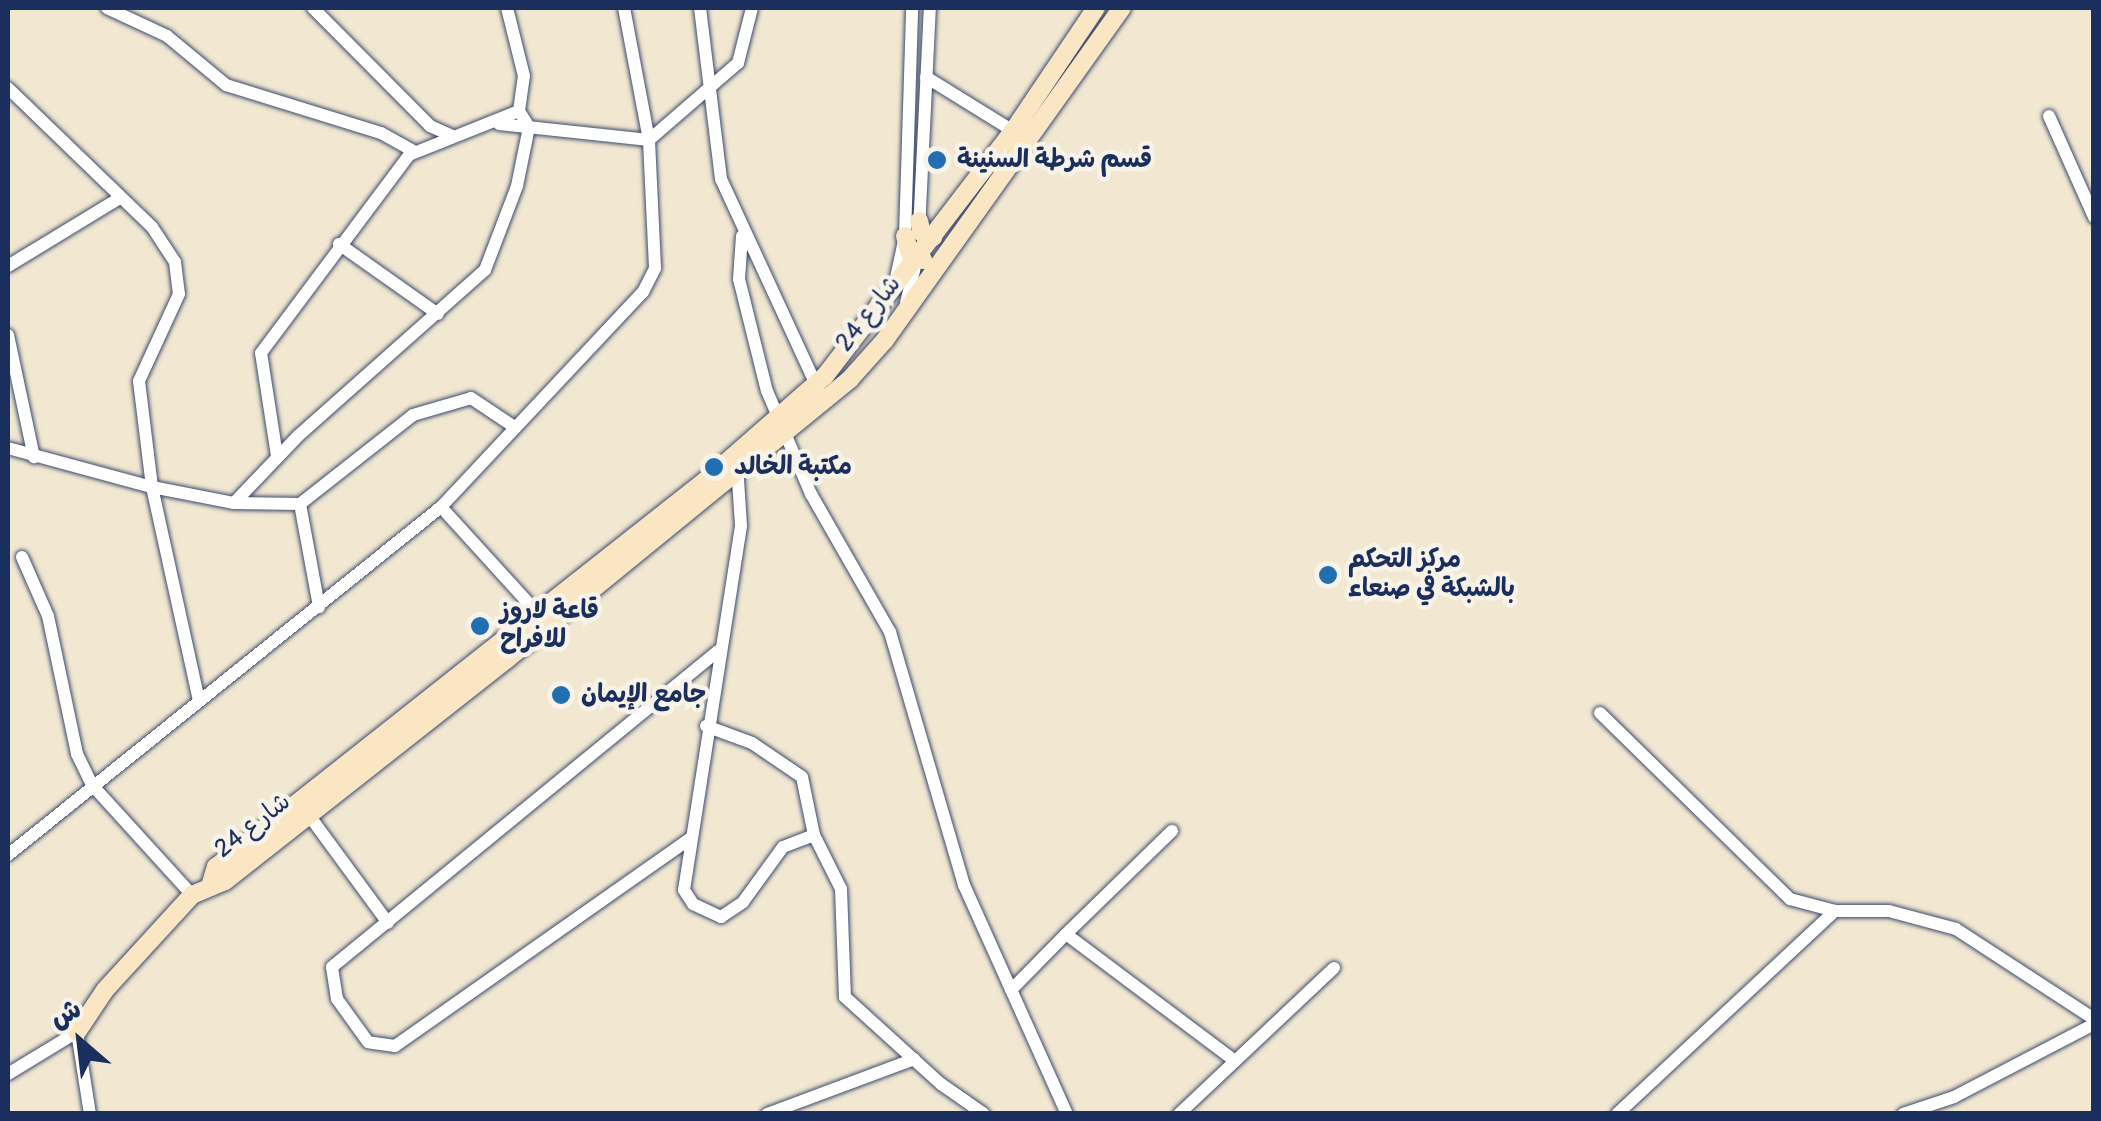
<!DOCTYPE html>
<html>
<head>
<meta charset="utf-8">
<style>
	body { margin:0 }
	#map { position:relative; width:2101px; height:1121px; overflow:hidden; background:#f2e8d1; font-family:Pangolin,"Playpen Sans Arabic",sans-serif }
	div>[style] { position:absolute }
	.roads { filter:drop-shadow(0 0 2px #3b4b6f) drop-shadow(0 0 2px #3b4b6f) }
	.street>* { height:12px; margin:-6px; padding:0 6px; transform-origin:6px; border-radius:6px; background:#fff }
	.secondary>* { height:18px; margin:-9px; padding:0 9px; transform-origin:9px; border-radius:9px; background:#fbe6c4 }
	.dots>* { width:28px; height:28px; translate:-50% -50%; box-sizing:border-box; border:5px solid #f7f3e8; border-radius:50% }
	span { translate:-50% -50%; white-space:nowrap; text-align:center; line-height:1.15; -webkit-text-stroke:9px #f7f3e8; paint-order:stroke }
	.poi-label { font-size:25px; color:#1b2f5e; font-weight:700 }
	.left { translate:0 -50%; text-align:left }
	.street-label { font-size:25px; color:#1b2f5e }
	.frame { position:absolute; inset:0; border:10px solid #1b2f5e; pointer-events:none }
	.north { position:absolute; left:30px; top:991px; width:100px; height:100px; -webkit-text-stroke:8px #f7f3e8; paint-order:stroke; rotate:332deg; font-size:28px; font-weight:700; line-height:40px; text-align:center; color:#1b2f5e }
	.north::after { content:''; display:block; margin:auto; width:35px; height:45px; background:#1b2f5e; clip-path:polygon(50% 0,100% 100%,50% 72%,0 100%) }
</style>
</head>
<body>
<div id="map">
	<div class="roads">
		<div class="street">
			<i style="left:107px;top:8px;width:66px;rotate:25deg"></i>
			<i style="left:167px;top:36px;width:77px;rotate:39.7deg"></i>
			<i style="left:226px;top:85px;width:162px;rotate:17.2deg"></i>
			<i style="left:381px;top:133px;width:39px;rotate:29deg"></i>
			<i style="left:313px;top:8px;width:166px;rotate:45.2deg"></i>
			<i style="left:430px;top:126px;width:24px;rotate:24deg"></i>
			<i style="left:700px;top:8px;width:172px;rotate:83deg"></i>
			<i style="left:721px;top:179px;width:234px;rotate:65.2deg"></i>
			<i style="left:926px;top:77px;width:102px;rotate:31.8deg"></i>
			<i style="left:8px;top:88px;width:200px;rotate:44deg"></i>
			<i style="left:152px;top:227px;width:42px;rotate:56.7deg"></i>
			<i style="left:175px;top:262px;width:32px;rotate:83deg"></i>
			<i style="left:179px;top:294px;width:96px;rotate:114.7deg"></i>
			<i style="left:139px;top:381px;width:107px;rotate:83deg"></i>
			<i style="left:152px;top:487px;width:84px;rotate:11deg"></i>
			<i style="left:234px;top:503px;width:93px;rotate:-46.3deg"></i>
			<i style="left:298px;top:436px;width:250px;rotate:-41.6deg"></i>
			<i style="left:485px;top:270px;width:90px;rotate:-69.1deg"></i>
			<i style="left:517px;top:186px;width:60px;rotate:-78.5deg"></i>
			<i style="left:529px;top:127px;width:19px;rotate:-122deg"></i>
			<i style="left:519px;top:111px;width:35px;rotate:-82deg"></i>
			<i style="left:524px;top:76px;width:70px;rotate:-104deg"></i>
			<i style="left:2049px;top:116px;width:111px;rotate:66deg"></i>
			<i style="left:499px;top:124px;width:151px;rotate:6.1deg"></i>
			<i style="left:649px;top:140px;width:134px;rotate:-100.7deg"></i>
			<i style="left:919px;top:230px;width:222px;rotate:-87.2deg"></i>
			<i style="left:742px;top:236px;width:43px;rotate:94deg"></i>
			<i style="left:739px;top:279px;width:115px;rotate:76deg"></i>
			<i style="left:767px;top:391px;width:112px;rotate:66.9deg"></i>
			<i style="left:811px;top:494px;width:159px;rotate:60.2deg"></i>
			<i style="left:890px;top:632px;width:264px;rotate:73.7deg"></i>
			<i style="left:964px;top:885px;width:251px;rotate:65.8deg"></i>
			<i style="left:339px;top:244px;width:121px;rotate:35.3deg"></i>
			<i style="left:8px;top:266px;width:131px;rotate:-31.3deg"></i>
			<i style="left:896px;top:278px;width:43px;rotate:-77.9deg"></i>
			<i style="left:905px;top:236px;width:228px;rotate:-88.2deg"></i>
			<i style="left:906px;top:303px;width:45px;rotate:-76deg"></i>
			<i style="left:8px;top:335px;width:125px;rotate:78deg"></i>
			<i style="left:8px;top:448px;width:149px;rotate:15.2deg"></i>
			<i style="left:152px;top:487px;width:219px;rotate:77.6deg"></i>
			<i style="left:277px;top:456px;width:104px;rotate:-98.8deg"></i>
			<i style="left:261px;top:353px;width:247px;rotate:-53.2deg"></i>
			<i style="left:409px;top:155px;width:118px;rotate:-21.8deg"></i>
			<i style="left:737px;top:465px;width:61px;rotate:86.2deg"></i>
			<i style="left:741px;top:526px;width:368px;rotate:98.9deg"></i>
			<i style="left:684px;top:890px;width:17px;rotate:57deg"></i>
			<i style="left:693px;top:904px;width:31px;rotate:25deg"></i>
			<i style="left:721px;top:917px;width:27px;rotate:-34deg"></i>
			<i style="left:743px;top:902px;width:68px;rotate:-54deg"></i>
			<i style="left:783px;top:847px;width:33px;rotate:-21deg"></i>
			<i style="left:814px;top:835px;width:60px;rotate:63.4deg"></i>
			<i style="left:841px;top:889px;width:108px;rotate:87.9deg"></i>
			<i style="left:845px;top:997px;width:130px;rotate:42.2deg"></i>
			<i style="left:941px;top:1084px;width:52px;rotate:34.9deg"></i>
			<i style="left:234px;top:503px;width:66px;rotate:0.9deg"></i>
			<i style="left:300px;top:504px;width:144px;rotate:-38.2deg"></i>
			<i style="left:413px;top:415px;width:60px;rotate:-16.3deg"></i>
			<i style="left:471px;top:398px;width:50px;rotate:33.7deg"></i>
			<i style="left:300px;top:504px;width:105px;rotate:79.5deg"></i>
			<i style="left:441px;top:507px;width:149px;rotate:47.7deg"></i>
			<i style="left:22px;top:557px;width:64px;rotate:66.2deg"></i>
			<i style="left:48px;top:616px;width:141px;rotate:78.1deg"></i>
			<i style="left:77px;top:754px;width:34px;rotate:64deg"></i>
			<i style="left:92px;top:785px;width:149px;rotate:47.7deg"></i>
			<i style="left:1600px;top:713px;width:266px;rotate:44.4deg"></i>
			<i style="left:1790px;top:899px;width:47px;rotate:14.9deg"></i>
			<i style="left:706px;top:726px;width:49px;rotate:20.3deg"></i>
			<i style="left:752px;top:743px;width:60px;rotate:34.2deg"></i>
			<i style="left:802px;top:777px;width:59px;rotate:78.3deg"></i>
			<i style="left:308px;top:814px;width:135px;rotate:53.7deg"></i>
			<i style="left:691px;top:838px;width:362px;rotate:144.9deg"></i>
			<i style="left:395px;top:1046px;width:27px;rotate:-172deg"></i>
			<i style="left:368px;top:1042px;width:53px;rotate:-125.8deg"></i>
			<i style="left:337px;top:999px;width:32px;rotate:-99deg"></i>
			<i style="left:332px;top:967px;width:499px;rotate:-39.3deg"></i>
			<i style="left:8px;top:855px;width:556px;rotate:-38.79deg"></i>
			<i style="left:441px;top:507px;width:295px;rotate:-46.8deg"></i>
			<i style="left:643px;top:292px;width:27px;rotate:-63deg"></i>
			<i style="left:655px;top:268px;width:128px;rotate:-92.7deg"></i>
			<i style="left:649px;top:140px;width:118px;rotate:-40.9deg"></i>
			<i style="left:738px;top:63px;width:57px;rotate:-75.7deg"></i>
			<i style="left:1066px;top:934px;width:148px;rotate:-44.2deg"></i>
			<i style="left:1011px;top:990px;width:78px;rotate:-45.5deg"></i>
			<i style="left:1066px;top:934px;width:211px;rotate:36.9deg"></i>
			<i style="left:8px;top:1074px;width:81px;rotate:-31.3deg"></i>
			<i style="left:77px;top:1032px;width:83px;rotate:81deg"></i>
			<i style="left:767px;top:1114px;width:157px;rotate:-20.5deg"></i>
			<i style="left:1179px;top:1114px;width:213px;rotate:-43.3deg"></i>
			<i style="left:1617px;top:1114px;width:298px;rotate:-43deg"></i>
			<i style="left:1835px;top:911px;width:54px"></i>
			<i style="left:1889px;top:911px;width:69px;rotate:15deg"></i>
			<i style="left:1956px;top:929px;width:165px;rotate:33.1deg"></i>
			<i style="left:1903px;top:1114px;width:54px;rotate:-18.4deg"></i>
			<i style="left:1954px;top:1097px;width:158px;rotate:-27.5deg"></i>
		</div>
		<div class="secondary">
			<i style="left:919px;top:221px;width:12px;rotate:76deg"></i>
			<i style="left:922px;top:233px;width:12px;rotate:20deg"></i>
			<i style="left:905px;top:236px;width:18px;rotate:74deg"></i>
			<i style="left:910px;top:253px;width:15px;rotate:28deg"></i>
			<i style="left:211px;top:883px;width:17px;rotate:-73deg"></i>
			<i style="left:216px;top:867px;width:624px;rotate:-38.3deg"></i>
			<i style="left:706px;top:480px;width:158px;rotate:-41.2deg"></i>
			<i style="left:825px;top:376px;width:309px;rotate:-52.5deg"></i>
			<i style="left:1013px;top:131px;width:148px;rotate:-56deg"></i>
			<i style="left:77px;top:1032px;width:50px;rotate:-56.3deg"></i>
			<i style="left:105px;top:990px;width:129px;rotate:-47.5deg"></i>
			<i style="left:192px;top:895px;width:36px;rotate:-23deg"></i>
			<i style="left:225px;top:881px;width:359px;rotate:-38.2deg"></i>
			<i style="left:507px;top:659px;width:443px;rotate:-39.2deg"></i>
			<i style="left:850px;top:379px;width:52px;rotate:-48.1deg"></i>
			<i style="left:885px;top:340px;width:408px;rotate:-54.5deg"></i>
		</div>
	</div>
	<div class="dots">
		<i style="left:937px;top:160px;background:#1f6fb2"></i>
		<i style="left:714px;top:467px;background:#1f6fb2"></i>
		<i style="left:1328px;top:575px;background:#1f6fb2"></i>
		<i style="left:480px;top:626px;background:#1f6fb2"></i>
		<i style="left:561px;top:695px;background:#1f6fb2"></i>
	</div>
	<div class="poi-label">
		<span class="left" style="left:957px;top:160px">قسم شرطة السنينة</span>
		<span class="left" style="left:734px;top:467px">مكتبة الخالد</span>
		<span class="left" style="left:1348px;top:575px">مركز التحكم<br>بالشبكة في صنعاء</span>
		<span class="left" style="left:500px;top:626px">قاعة لاروز<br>للافراح</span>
		<span class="left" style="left:581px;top:695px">جامع الإيمان</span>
	</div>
	<div class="street-label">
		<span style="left:869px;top:314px;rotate:-52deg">شارع 24</span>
		<span style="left:253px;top:826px;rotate:-38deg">شارع 24</span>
	</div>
	<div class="frame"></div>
	<div class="north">ش</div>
</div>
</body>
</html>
